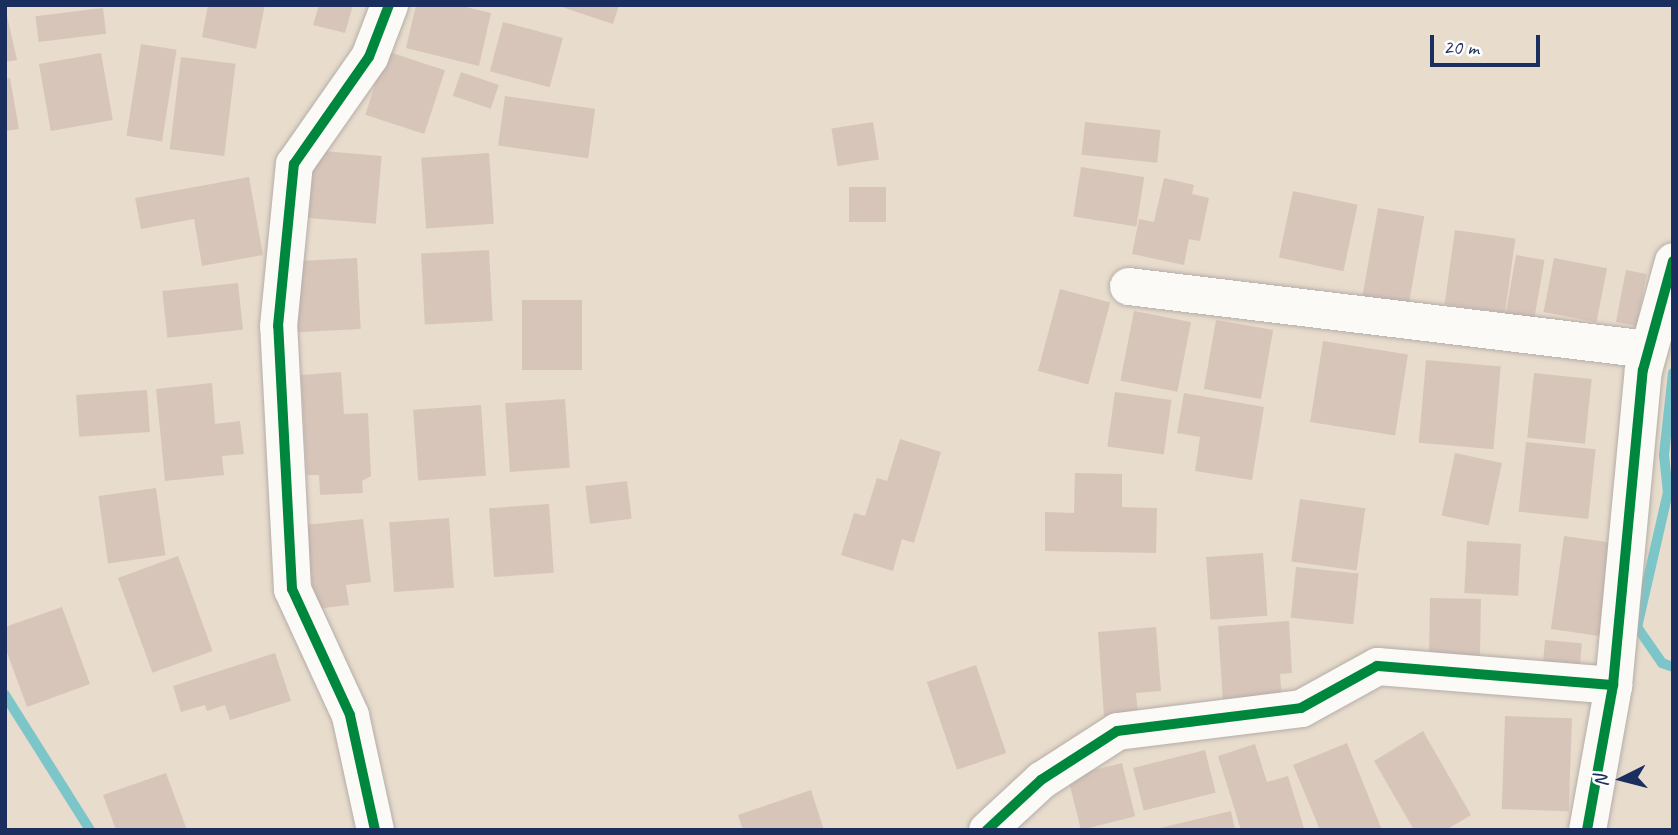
<!DOCTYPE html>
<html>
<head>
<meta charset="utf-8">
<style>
	body { margin:0 }
	#map { position:relative; width:1678px; height:835px; overflow:hidden; background:#e8dccc; font-family:Caveat,sans-serif }
	div>[style] { position:absolute }
	.stream>* { height:10px; margin:-5px; padding:0 5px; transform-origin:5px; border-radius:5px; background:#7cc5c9 }
	.building>* { inset:0; background:#d8c5ba; transform-origin:0 0 }
	.roads { filter:drop-shadow(0 0 2px #b4aea9) drop-shadow(0 0 2px #b4aea9) }
	.minor>* { height:37px; margin:-18.5px; padding:0 18.5px; transform-origin:18.5px; border-radius:18.5px; background:#fcfaf7 }
	.cycleway>* { height:10px; margin:-5px; padding:0 5px; transform-origin:5px; border-radius:5px; background:#00873e }
	span { translate:-50% -50%; white-space:nowrap; text-align:center; line-height:1.15; -webkit-text-stroke:5px #fff; paint-order:stroke }
	.frame { position:absolute; inset:0; border:7px solid #1b2f5e; pointer-events:none }
	.north { position:absolute; left:1587px; top:744px; width:70px; height:70px; -webkit-text-stroke:5px #fff; paint-order:stroke; rotate:264deg; font-size:19px; font-weight:700; line-height:28px; text-align:center; color:#1b2f5e }
	.north::after { content:''; display:block; margin:auto; width:24px; height:32px; background:#1b2f5e; clip-path:polygon(50% 0,100% 100%,50% 72%,0 100%) }
	.scale { position:absolute; left:1430px; top:35px; width:110px; height:32px; box-sizing:border-box; border:4px solid #1b2f5e; border-top:0; padding-left:9px; font-size:21px; line-height:24px; white-space:nowrap; color:#1b2f5e; -webkit-text-stroke:5px #fff; paint-order:stroke }
</style>
</head>
<body>
<div id="map">
	<div class="stream">
		<i style="left:1673px;top:373px;width:82px;rotate:96.3deg"></i>
		<i style="left:1664px;top:455px;width:37px;rotate:84deg"></i>
		<i style="left:1668px;top:492px;width:139px;rotate:102.9deg"></i>
		<i style="left:1637px;top:627px;width:44px;rotate:55.2deg"></i>
		<i style="left:1662px;top:663px;width:12px;rotate:20deg"></i>
		<i style="left:5px;top:695px;width:160px;rotate:57.8deg"></i>
	</div>
	<div class="building">
		<i style="clip-path:polygon(208px 5px,265px 5px,256px 49px,202px 37px)"></i>
		<i style="clip-path:polygon(319px 5px,353px 5px,345px 33px,313px 25px)"></i>
		<i style="clip-path:polygon(416px 5px,458px 5px,491px 13px,479px 66px,406px 48px)"></i>
		<i style="clip-path:polygon(556px 5px,619px 5px,613px 24px)"></i>
		<i style="clip-path:polygon(5px 7px,17px 60px,5px 62px)"></i>
		<i style="left:103px;top:8px;width:26px;height:68px;rotate:83deg"></i>
		<i style="left:503px;top:22px;width:62px;height:51px;rotate:15deg"></i>
		<i style="left:141px;top:44px;width:36px;height:93px;rotate:9deg"></i>
		<i style="left:386px;top:51px;width:62px;height:67px;rotate:18deg"></i>
		<i style="left:101px;top:53px;width:68px;height:63px;rotate:80deg"></i>
		<i style="left:181px;top:57px;width:55px;height:93px;rotate:7deg"></i>
		<i style="left:461px;top:72px;width:40px;height:25px;rotate:19deg"></i>
		<i style="clip-path:polygon(10px 78px,19px 129px,5px 131px,5px 79px)"></i>
		<i style="left:505px;top:96px;width:91px;height:50px;rotate:8deg"></i>
		<i style="left:873px;top:122px;width:38px;height:42px;rotate:81deg"></i>
		<i style="left:1085px;top:122px;width:76px;height:33px;rotate:6deg"></i>
		<i style="left:312px;top:150px;width:70px;height:68px;rotate:5deg"></i>
		<i style="left:489px;top:153px;width:71px;height:68px;rotate:86deg"></i>
		<i style="left:1081px;top:167px;width:64px;height:50px;rotate:9deg"></i>
		<i style="clip-path:polygon(249px 177px,263px 255px,202px 266px,194px 219px,141px 229px,135px 198px)"></i>
		<i style="clip-path:polygon(1164px 178px,1194px 185px,1192px 194px,1209px 198px,1200px 241px,1189px 239px,1184px 265px,1132px 254px,1139px 219px,1154px 222px)"></i>
		<i style="left:886px;top:187px;width:35px;height:37px;rotate:90deg"></i>
		<i style="left:1293px;top:191px;width:66px;height:68px;rotate:12deg"></i>
		<i style="left:1378px;top:208px;width:47px;height:100px;rotate:10deg"></i>
		<i style="left:1455px;top:230px;width:61px;height:75px;rotate:8deg"></i>
		<i style="left:489px;top:250px;width:71px;height:68px;rotate:87deg"></i>
		<i style="left:1516px;top:255px;width:29px;height:67px;rotate:10deg"></i>
		<i style="left:357px;top:258px;width:71px;height:68px;rotate:87deg"></i>
		<i style="left:1554px;top:258px;width:54px;height:55px;rotate:11deg"></i>
		<i style="left:1626px;top:270px;width:21px;height:53px;rotate:11deg"></i>
		<i style="left:238px;top:283px;width:47px;height:76px;rotate:84deg"></i>
		<i style="left:1060px;top:289px;width:52px;height:85px;rotate:15deg"></i>
		<i style="left:582px;top:300px;width:70px;height:60px;rotate:90deg"></i>
		<i style="left:1134px;top:311px;width:58px;height:71px;rotate:11deg"></i>
		<i style="left:1216px;top:320px;width:58px;height:70px;rotate:10deg"></i>
		<i style="left:1323px;top:341px;width:86px;height:82px;rotate:9deg"></i>
		<i style="left:1426px;top:360px;width:75px;height:83px;rotate:5deg"></i>
		<i style="clip-path:polygon(341px 372px,344px 414px,368px 413px,371px 476px,362px 481px,363px 493px,320px 495px,319px 475px,307px 475px,301px 375px)"></i>
		<i style="left:1534px;top:373px;width:58px;height:65px;rotate:6deg"></i>
		<i style="clip-path:polygon(212px 383px,215px 424px,240px 421px,244px 454px,222px 456px,224px 475px,165px 481px,156px 389px)"></i>
		<i style="left:147px;top:390px;width:42px;height:71px;rotate:86deg"></i>
		<i style="left:1115px;top:392px;width:57px;height:55px;rotate:8deg"></i>
		<i style="clip-path:polygon(1184px 393px,1264px 407px,1252px 480px,1195px 471px,1200px 437px,1177px 433px)"></i>
		<i style="left:565px;top:399px;width:69px;height:60px;rotate:86deg"></i>
		<i style="left:481px;top:405px;width:71px;height:68px;rotate:86deg"></i>
		<i style="clip-path:polygon(900px 439px,941px 452px,914px 543px,902px 539px,893px 571px,841px 555px,854px 513px,865px 516px,877px 478px,887px 481px)"></i>
		<i style="left:1526px;top:442px;width:70px;height:70px;rotate:6deg"></i>
		<i style="left:1455px;top:453px;width:48px;height:64px;rotate:12deg"></i>
		<i style="clip-path:polygon(1075px 473px,1122px 474px,1122px 507px,1157px 508px,1156px 553px,1045px 551px,1045px 512px,1074px 513px)"></i>
		<i style="left:627px;top:481px;width:38px;height:42px;rotate:83deg"></i>
		<i style="left:156px;top:488px;width:68px;height:58px;rotate:82deg"></i>
		<i style="left:1300px;top:499px;width:66px;height:63px;rotate:8deg"></i>
		<i style="left:549px;top:504px;width:69px;height:60px;rotate:86deg"></i>
		<i style="left:449px;top:518px;width:70px;height:60px;rotate:86deg"></i>
		<i style="clip-path:polygon(363px 519px,371px 582px,346px 585px,349px 605px,315px 609px,305px 525px)"></i>
		<i style="left:1564px;top:536px;width:49px;height:94px;rotate:8deg"></i>
		<i style="left:1467px;top:541px;width:54px;height:52px;rotate:3deg"></i>
		<i style="left:1263px;top:553px;width:63px;height:57px;rotate:86deg"></i>
		<i style="left:178px;top:556px;width:101px;height:64px;rotate:70deg"></i>
		<i style="left:1296px;top:567px;width:63px;height:51px;rotate:6deg"></i>
		<i style="left:1430px;top:598px;width:51px;height:65px;rotate:1deg"></i>
		<i style="clip-path:polygon(62px 607px,90px 684px,27px 707px,5px 647px,5px 627px)"></i>
		<i style="clip-path:polygon(1289px 621px,1292px 673px,1280px 674px,1282px 699px,1223px 703px,1218px 626px)"></i>
		<i style="clip-path:polygon(1156px 627px,1161px 691px,1136px 693px,1138px 714px,1104px 716px,1098px 632px)"></i>
		<i style="left:1545px;top:640px;width:37px;height:33px;rotate:5deg"></i>
		<i style="clip-path:polygon(275px 653px,291px 701px,230px 720px,225px 705px,207px 711px,205px 705px,181px 712px,173px 686px)"></i>
		<i style="left:976px;top:665px;width:93px;height:52px;rotate:71deg"></i>
		<i style="left:1505px;top:716px;width:67px;height:93px;rotate:2deg"></i>
		<i style="clip-path:polygon(1423px 731px,1471px 815px,1446px 830px,1414px 830px,1374px 761px)"></i>
		<i style="clip-path:polygon(1347px 743px,1382px 830px,1320px 830px,1293px 765px)"></i>
		<i style="clip-path:polygon(1255px 744px,1267px 782px,1288px 776px,1304px 828px,1241px 830px,1218px 756px)"></i>
		<i style="left:1205px;top:750px;width:44px;height:74px;rotate:76deg"></i>
		<i style="left:1122px;top:763px;width:55px;height:56px;rotate:76deg"></i>
		<i style="clip-path:polygon(166px 773px,187px 830px,116px 830px,103px 795px)"></i>
		<i style="clip-path:polygon(811px 790px,824px 830px,743px 830px,738px 815px)"></i>
		<i style="clip-path:polygon(1231px 811px,1235px 830px,1157px 830px,1156px 829px)"></i>
	</div>
	<div class="roads">
		<div class="minor">
			<i style="left:1128px;top:286px;width:524px;rotate:6.91deg"></i>
			<i style="left:375px;top:830px;width:118px;rotate:-102.3deg"></i>
			<i style="left:350px;top:715px;width:139px;rotate:-114.7deg"></i>
			<i style="left:292px;top:589px;width:263px;rotate:-93deg"></i>
			<i style="left:278px;top:326px;width:163px;rotate:-84.4deg"></i>
			<i style="left:294px;top:164px;width:131px;rotate:-55deg"></i>
			<i style="left:369px;top:57px;width:56px;rotate:-69deg"></i>
			<i style="left:987px;top:830px;width:74px;rotate:-42.8deg"></i>
			<i style="left:1041px;top:780px;width:90px;rotate:-32.8deg"></i>
			<i style="left:1117px;top:731px;width:185px;rotate:-7.1deg"></i>
			<i style="left:1301px;top:708px;width:87px;rotate:-28.9deg"></i>
			<i style="left:1377px;top:666px;width:237px;rotate:4.6deg"></i>
			<i style="left:1587px;top:830px;width:147px;rotate:-79.8deg"></i>
			<i style="left:1613px;top:685px;width:316px;rotate:-84.6deg"></i>
			<i style="left:1643px;top:370px;width:113px;rotate:-74.6deg"></i>
		</div>
	</div>
	<div class="cycleway">
		<i style="left:375px;top:830px;width:118px;rotate:-102.3deg"></i>
		<i style="left:350px;top:715px;width:139px;rotate:-114.7deg"></i>
		<i style="left:292px;top:589px;width:263px;rotate:-93deg"></i>
		<i style="left:278px;top:326px;width:163px;rotate:-84.4deg"></i>
		<i style="left:294px;top:164px;width:131px;rotate:-55deg"></i>
		<i style="left:369px;top:57px;width:56px;rotate:-69deg"></i>
		<i style="left:987px;top:830px;width:74px;rotate:-42.8deg"></i>
		<i style="left:1041px;top:780px;width:90px;rotate:-32.8deg"></i>
		<i style="left:1117px;top:731px;width:185px;rotate:-7.1deg"></i>
		<i style="left:1301px;top:708px;width:87px;rotate:-28.9deg"></i>
		<i style="left:1377px;top:666px;width:237px;rotate:4.6deg"></i>
		<i style="left:1587px;top:830px;width:147px;rotate:-79.8deg"></i>
		<i style="left:1613px;top:685px;width:316px;rotate:-84.6deg"></i>
		<i style="left:1643px;top:370px;width:113px;rotate:-74.6deg"></i>
	</div>
	<div class="frame"></div>
	<div class="north">N</div>
	<div class="scale">20 m</div>
</div>
</body>
</html>
